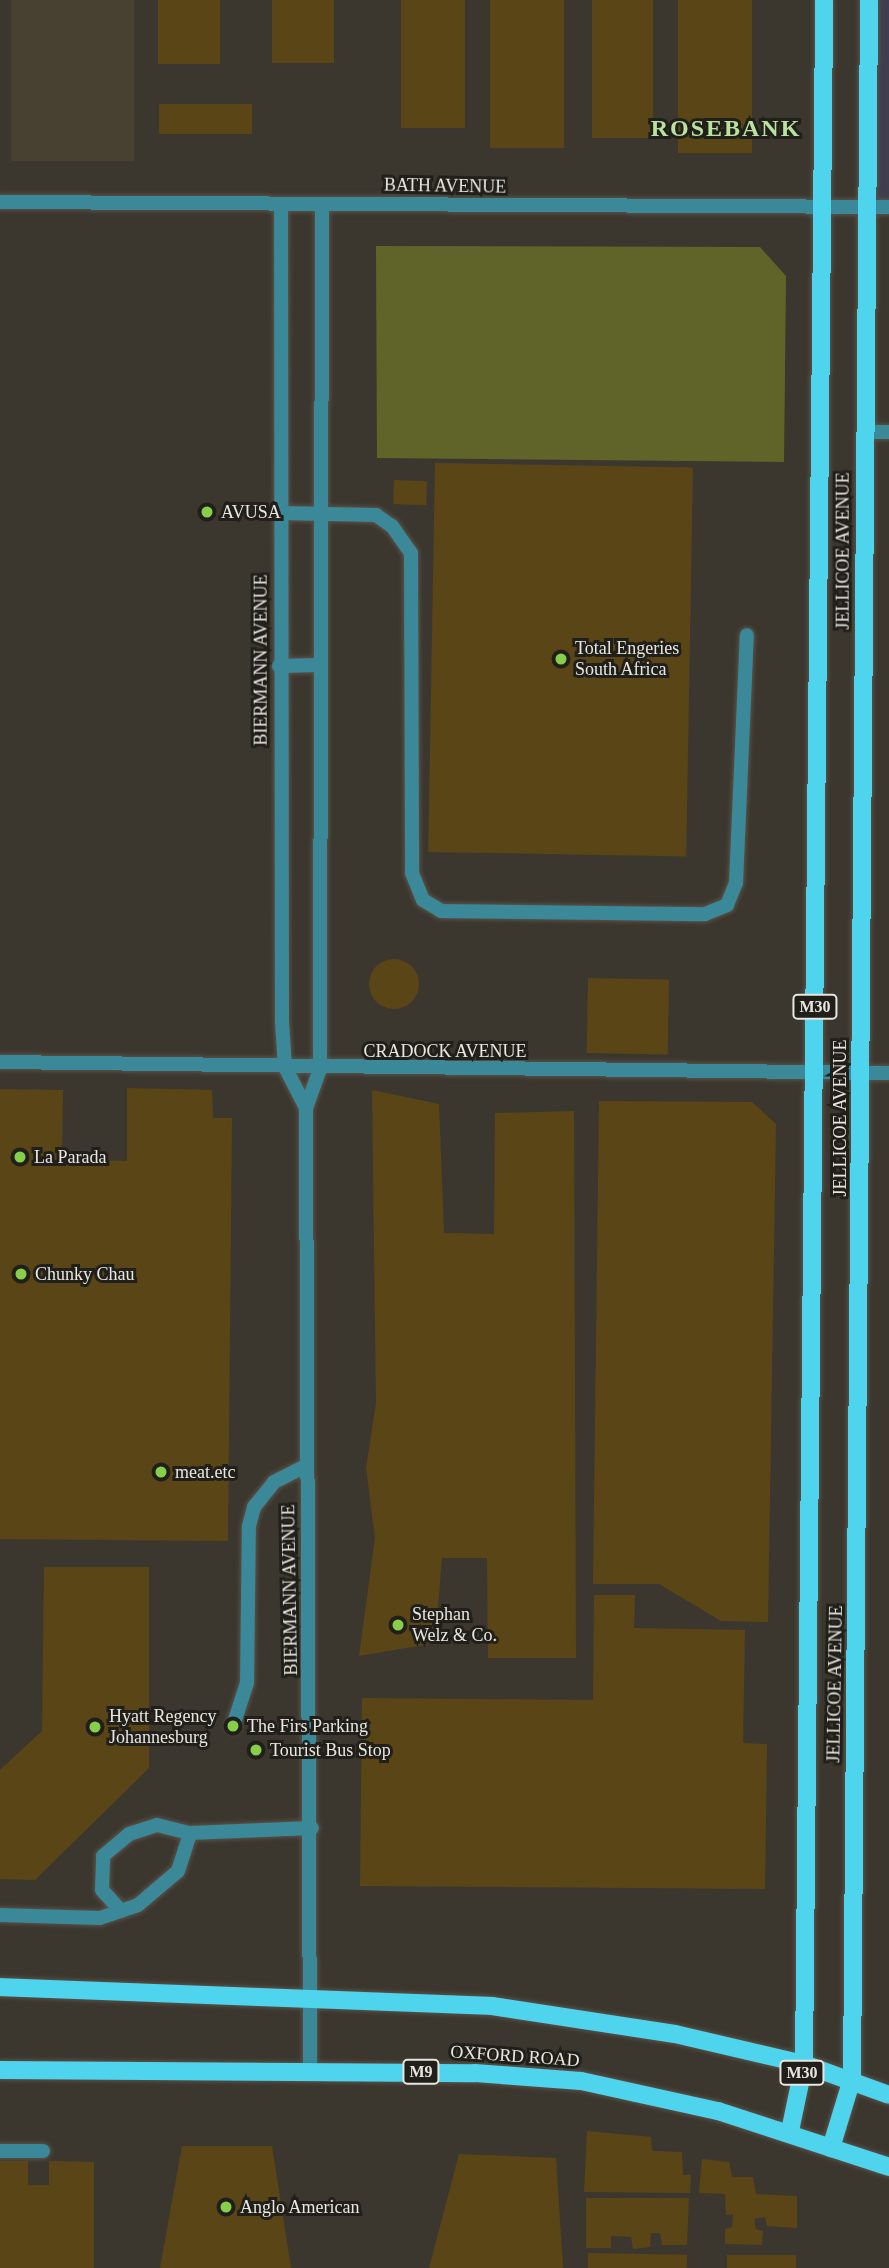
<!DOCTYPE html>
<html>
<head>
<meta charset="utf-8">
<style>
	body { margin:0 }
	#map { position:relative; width:889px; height:2268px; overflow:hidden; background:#3c372e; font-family:Georgia,serif }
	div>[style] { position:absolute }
	.built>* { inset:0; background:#484031; transform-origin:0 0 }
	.education>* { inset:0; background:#3f3d4e }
	.green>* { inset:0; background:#616428 }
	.building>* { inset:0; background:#5a4517; transform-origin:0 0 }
	.round { border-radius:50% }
	.roads { filter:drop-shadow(0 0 2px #58534a) drop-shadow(0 0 2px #58534a) }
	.lane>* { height:14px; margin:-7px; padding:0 7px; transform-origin:7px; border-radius:7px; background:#3b8898 }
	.street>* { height:14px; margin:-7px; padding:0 7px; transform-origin:7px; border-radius:7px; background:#3b8898 }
	.primary>* { height:18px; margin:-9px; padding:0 9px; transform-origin:9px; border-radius:9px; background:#4fd4ed }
	.dots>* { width:19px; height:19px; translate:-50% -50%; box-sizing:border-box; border:4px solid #211f1a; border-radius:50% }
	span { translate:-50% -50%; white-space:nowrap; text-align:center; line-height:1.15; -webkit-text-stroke:6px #211f1a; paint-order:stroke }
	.shield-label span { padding:2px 5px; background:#211f1a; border:2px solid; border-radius:5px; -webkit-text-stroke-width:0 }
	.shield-label { font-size:16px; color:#e9e6e0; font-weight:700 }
	.street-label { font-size:18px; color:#e9e6e0 }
	.poi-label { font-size:18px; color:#e9e6e0 }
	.left { translate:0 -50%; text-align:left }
	.district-label { font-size:24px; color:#b9e29e; font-weight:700; letter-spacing:2px }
</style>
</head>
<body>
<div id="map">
	<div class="built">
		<i style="left:11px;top:0;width:123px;height:161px"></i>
	</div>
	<div class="education">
		<i style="clip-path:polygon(869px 0,889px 0,889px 207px,864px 210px)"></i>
	</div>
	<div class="green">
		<i style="clip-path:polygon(376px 246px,760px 247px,786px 276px,784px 462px,377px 458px)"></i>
	</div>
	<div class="building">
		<i style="left:158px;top:0;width:62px;height:64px"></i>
		<i style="left:272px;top:0;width:62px;height:63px"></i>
		<i style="left:401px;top:0;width:64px;height:128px"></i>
		<i style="left:490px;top:0;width:74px;height:148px"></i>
		<i style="left:592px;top:0;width:61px;height:138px"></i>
		<i style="left:678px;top:0;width:74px;height:153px"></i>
		<i style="left:159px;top:104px;width:93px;height:30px"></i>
		<i style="left:435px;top:463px;width:258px;height:389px;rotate:1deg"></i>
		<i style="left:394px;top:480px;width:33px;height:24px;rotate:2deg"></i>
		<i class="round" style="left:369px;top:959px;width:50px;height:50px"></i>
		<i style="left:588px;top:978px;width:81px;height:75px;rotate:1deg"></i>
		<i style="clip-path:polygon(127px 1088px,212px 1090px,213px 1118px,232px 1118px,228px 1541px,0 1539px,0 1089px,63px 1090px,62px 1160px,127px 1161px)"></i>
		<i style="clip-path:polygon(372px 1090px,439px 1104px,444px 1233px,494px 1234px,495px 1113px,574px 1111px,576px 1658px,488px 1658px,487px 1558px,442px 1558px,435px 1643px,359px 1656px,375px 1538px,366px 1468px,376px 1403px)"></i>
		<i style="clip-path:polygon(599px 1101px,752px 1102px,776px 1124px,768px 1622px,721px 1621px,659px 1584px,593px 1584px)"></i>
		<i style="clip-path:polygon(44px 1567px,149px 1567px,149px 1768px,35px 1880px,0 1879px,0 1770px,42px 1731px)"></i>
		<i style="clip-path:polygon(594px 1595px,635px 1595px,634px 1628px,745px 1630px,743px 1743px,767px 1744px,765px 1889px,360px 1886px,362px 1698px,593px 1700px)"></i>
		<i style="clip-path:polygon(587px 2131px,651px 2137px,652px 2151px,682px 2152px,683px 2175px,691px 2175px,690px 2193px,584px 2192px)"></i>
		<i style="clip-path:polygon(182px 2146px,272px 2146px,291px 2268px,160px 2268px)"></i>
		<i style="clip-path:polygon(459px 2154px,556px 2158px,563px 2268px,429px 2268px)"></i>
		<i style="clip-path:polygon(702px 2159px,729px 2162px,732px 2177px,753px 2177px,756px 2194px,797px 2196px,797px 2228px,767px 2226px,765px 2217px,754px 2219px,756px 2229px,763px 2231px,762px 2245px,725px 2244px,725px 2229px,732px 2227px,733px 2214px,726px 2215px,725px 2194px,699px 2193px)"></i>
		<i style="clip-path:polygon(0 2161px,28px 2161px,28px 2185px,49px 2185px,49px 2161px,94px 2162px,94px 2268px,0 2268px)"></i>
		<i style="clip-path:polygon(586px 2198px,689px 2198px,687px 2245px,662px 2245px,660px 2233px,651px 2233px,650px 2247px,633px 2249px,631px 2237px,611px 2236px,611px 2248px,586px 2248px)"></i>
		<i style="left:588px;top:2253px;width:99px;height:15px;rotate:1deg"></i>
		<i style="left:727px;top:2255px;width:69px;height:13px"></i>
	</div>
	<div class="roads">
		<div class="lane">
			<i style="left:864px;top:432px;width:25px"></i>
			<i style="left:281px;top:513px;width:95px;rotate:1.2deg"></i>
			<i style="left:376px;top:515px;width:19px;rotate:35deg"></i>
			<i style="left:392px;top:526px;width:33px;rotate:55deg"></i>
			<i style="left:411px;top:553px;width:320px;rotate:89.8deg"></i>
			<i style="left:412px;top:873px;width:29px;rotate:68deg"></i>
			<i style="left:423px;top:900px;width:21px;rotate:31deg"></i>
			<i style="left:441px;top:911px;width:264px;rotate:0.7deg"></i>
			<i style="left:705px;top:914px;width:24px;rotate:-22deg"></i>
			<i style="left:727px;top:905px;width:24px;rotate:-68deg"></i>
			<i style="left:736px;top:883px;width:248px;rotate:-87.5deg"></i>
			<i style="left:233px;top:1726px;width:45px;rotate:-72deg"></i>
			<i style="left:247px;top:1683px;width:157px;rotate:-89.3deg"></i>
			<i style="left:249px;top:1526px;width:20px;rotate:-75deg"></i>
			<i style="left:254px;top:1507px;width:32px;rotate:-51deg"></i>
			<i style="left:274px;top:1482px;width:37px;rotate:-27deg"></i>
			<i style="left:121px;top:1911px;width:28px;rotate:-132deg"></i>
			<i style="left:102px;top:1890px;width:34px;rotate:-88deg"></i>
			<i style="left:103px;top:1856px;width:34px;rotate:-40deg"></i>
			<i style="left:129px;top:1834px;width:29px;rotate:-18deg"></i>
			<i style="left:157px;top:1825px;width:34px;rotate:14deg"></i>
			<i style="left:190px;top:1833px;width:122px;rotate:-2.3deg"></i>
			<i style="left:0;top:1915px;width:100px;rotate:1.7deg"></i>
			<i style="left:100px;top:1918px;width:40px;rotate:-18.9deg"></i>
			<i style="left:138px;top:1905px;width:52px;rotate:-40.4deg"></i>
			<i style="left:178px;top:1871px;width:40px;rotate:-72deg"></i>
			<i style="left:0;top:2151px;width:43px"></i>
		</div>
		<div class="street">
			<i style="left:0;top:202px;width:889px;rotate:0.32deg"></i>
			<i style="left:281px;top:206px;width:816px;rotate:89.93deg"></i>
			<i style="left:282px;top:1022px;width:45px;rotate:86.2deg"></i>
			<i style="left:285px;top:1067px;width:46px;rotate:62.9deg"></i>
			<i style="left:279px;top:666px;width:40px;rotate:-1.4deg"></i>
			<i style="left:0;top:1062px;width:889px;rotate:0.71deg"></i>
			<i style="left:310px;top:2072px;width:964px;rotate:-90.24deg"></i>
			<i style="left:306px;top:1108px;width:41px;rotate:-70.3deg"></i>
			<i style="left:320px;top:1069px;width:864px;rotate:-89.87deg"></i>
		</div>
		<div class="primary">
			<i style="left:0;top:1987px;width:492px;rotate:2.2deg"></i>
			<i style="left:492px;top:2006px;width:185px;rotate:8.7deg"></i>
			<i style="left:675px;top:2034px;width:132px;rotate:13.1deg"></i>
			<i style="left:804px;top:2064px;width:90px;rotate:20deg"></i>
			<i style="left:0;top:2070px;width:475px;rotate:0.4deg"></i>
			<i style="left:475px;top:2073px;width:106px;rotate:4.3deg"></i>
			<i style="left:581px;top:2081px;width:140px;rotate:12.4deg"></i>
			<i style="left:718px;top:2111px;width:180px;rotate:18.1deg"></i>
			<i style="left:790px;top:2131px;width:68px;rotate:-78.2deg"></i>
			<i style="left:804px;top:2064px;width:2064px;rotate:-89.44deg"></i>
			<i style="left:831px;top:2148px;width:72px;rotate:-73.1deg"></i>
			<i style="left:852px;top:2079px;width:2079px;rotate:-89.53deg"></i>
		</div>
	</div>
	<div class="dots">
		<i style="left:207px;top:512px;background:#87cf4b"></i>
		<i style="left:561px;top:659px;background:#87cf4b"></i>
		<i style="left:20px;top:1157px;background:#87cf4b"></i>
		<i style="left:21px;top:1274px;background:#87cf4b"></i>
		<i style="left:161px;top:1472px;background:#87cf4b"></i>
		<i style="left:398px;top:1625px;background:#87cf4b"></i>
		<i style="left:233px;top:1726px;background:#87cf4b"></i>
		<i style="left:95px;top:1727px;background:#87cf4b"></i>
		<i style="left:256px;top:1750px;background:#87cf4b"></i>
		<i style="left:226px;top:2207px;background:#87cf4b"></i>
	</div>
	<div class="shield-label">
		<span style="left:815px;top:1007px">M30</span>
		<span style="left:421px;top:2072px">M9</span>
		<span style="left:802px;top:2073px">M30</span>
	</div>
	<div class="street-label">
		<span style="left:445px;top:186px;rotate:1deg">BATH AVENUE</span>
		<span style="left:843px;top:551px;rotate:-90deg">JELLICOE AVENUE</span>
		<span style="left:261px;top:660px;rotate:-90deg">BIERMANN AVENUE</span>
		<span style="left:445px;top:1051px">CRADOCK AVENUE</span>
		<span style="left:840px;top:1118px;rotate:-90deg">JELLICOE AVENUE</span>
		<span style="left:290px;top:1590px;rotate:-91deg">BIERMANN AVENUE</span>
		<span style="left:835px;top:1684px;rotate:-89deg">JELLICOE AVENUE</span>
		<span style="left:515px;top:2056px;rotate:4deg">OXFORD ROAD</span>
	</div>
	<div class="poi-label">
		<span class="left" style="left:221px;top:512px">AVUSA</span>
		<span class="left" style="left:575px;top:659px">Total Engeries<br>South Africa</span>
		<span class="left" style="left:34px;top:1157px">La Parada</span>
		<span class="left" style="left:35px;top:1274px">Chunky Chau</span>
		<span class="left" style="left:175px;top:1472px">meat.etc</span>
		<span class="left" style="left:412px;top:1625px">Stephan<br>Welz &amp; Co.</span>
		<span class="left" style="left:109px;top:1727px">Hyatt Regency<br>Johannesburg</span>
		<span class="left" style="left:247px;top:1726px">The Firs Parking</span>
		<span class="left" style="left:270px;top:1750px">Tourist Bus Stop</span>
		<span class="left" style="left:240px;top:2207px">Anglo American</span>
	</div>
	<div class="district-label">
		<span style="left:726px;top:129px">ROSEBANK</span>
	</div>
</div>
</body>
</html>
